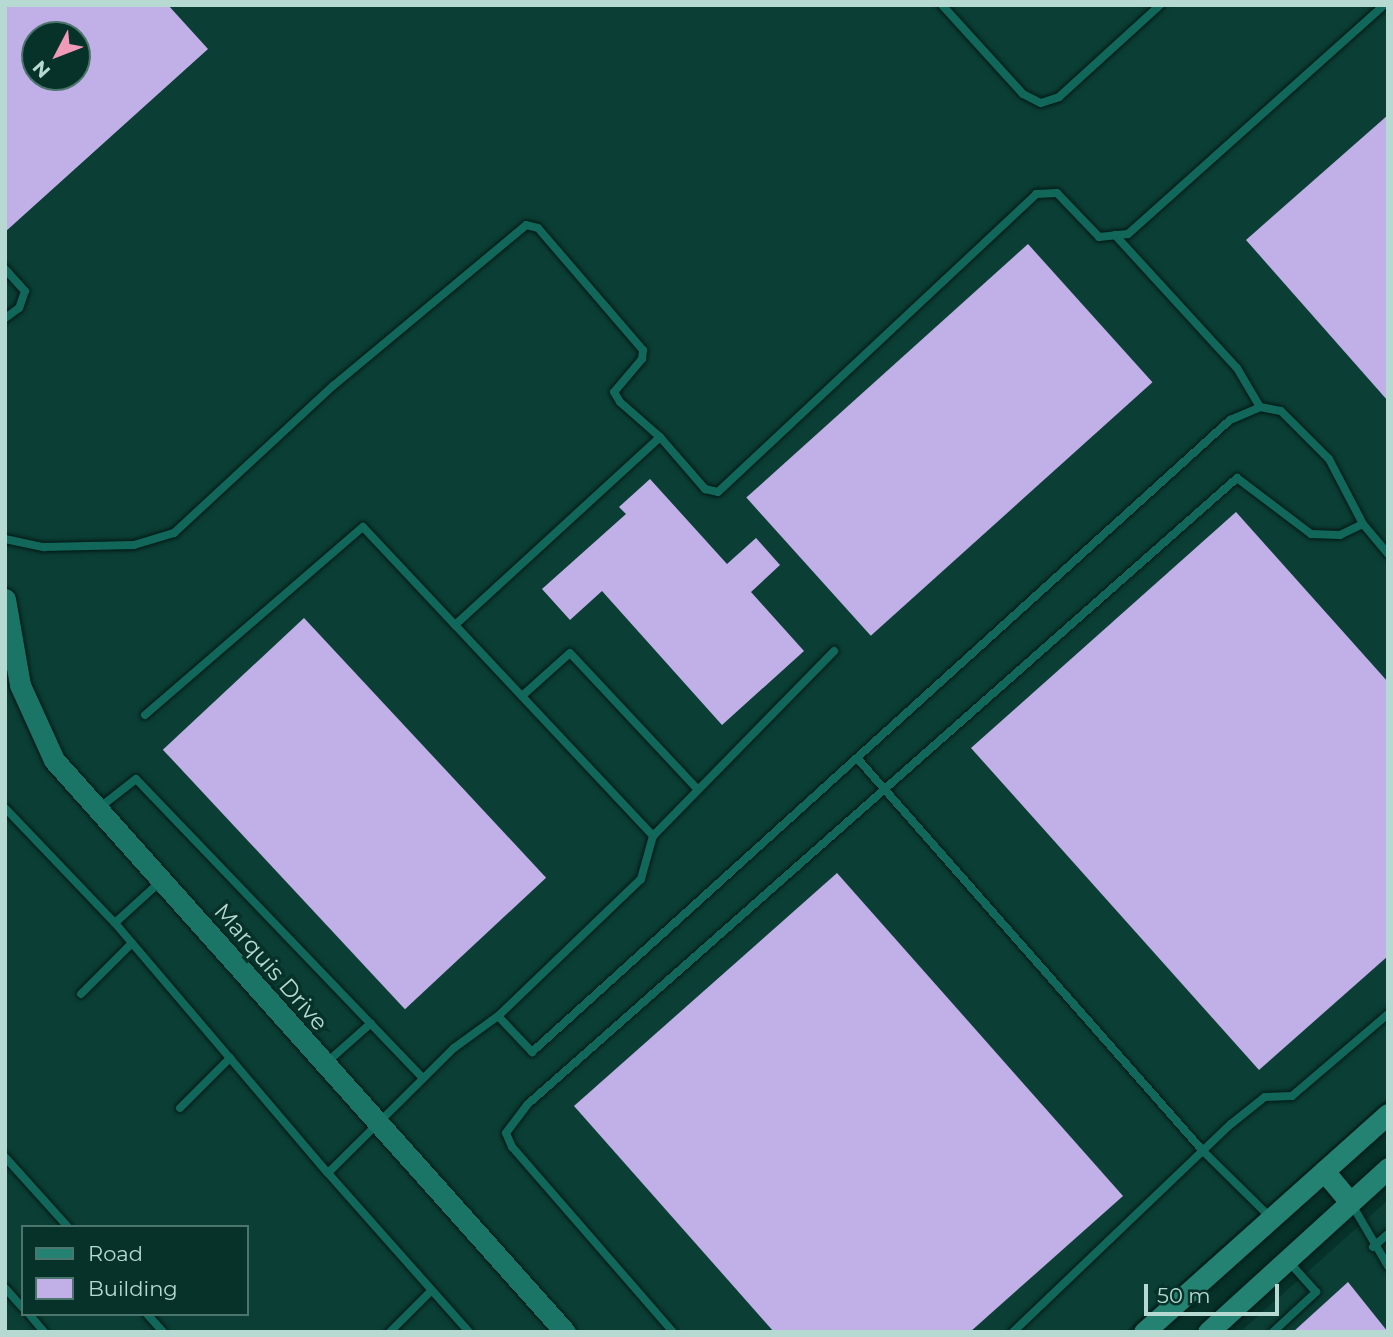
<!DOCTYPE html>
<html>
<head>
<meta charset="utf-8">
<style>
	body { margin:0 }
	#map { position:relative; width:1393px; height:1337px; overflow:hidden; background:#06322a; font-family:Montserrat,sans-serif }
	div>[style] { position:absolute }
	.built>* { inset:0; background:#0b3f36 }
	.building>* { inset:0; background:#c1b0e8; transform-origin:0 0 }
	.roads { filter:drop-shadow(0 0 2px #011713) drop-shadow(0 0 2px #011713) }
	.lane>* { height:8px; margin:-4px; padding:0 4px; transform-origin:4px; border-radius:4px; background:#11685a }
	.secondary>* { height:21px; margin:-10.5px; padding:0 10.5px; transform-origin:10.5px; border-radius:10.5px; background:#1b7566 }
	.primary>* { height:21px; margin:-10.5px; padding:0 10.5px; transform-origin:10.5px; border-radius:10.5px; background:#248272 }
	span { translate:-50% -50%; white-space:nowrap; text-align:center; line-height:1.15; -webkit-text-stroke:7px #06322a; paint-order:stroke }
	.street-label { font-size:23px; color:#b6dad1 }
	.frame { position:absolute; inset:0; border:7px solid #b6dad1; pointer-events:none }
	.legend { position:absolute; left:21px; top:1225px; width:228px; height:91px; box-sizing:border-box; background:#06322a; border:2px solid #4c756d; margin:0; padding:9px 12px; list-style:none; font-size:21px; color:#b6dad1 }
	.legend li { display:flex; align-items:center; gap:14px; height:35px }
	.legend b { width:35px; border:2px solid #4c756d }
	.north { position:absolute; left:21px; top:21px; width:70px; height:70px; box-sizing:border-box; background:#06322a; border:2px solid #4c756d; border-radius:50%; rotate:228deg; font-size:19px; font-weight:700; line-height:28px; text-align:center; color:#b6dad1 }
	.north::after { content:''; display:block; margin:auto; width:24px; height:32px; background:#f09ab7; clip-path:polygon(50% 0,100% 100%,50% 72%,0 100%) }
	.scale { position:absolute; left:1144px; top:1284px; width:135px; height:32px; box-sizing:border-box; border:4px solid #b6dad1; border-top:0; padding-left:9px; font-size:21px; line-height:24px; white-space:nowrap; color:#b6dad1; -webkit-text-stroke:5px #06322a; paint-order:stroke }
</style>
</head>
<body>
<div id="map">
	<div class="built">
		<i style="clip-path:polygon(evenodd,5px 5px,1388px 5px,1388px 1098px,1125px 1332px,5px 1332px,5px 5px,35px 35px,77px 35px,77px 77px,35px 77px,35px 35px,5px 5px,23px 1227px,247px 1227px,247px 1314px,23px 1314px,23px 1227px)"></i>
		<i style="clip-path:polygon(1388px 1200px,1388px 1332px,1240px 1332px)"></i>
	</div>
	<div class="building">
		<i style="clip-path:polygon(evenodd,5px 5px,168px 5px,208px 49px,5px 232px,5px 5px,35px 35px,77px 35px,77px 77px,35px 77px,35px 35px)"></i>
		<i style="clip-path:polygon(1388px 115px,1388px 401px,1246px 240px)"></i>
		<i style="left:1028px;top:244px;width:186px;height:379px;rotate:48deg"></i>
		<i style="clip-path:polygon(650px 479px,727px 564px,756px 538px,780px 565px,751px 592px,804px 651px,722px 725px,602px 591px,570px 620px,542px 589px,626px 514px,619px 507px)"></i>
		<i style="clip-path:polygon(1236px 512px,1388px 682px,1388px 956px,1259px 1070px,971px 748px)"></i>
		<i style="left:304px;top:618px;width:355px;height:193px;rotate:47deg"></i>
		<i style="clip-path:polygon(837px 873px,1123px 1196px,970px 1332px,774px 1332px,574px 1106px)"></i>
		<i style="clip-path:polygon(1348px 1282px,1388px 1332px,1293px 1332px)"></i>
	</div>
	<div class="roads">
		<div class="lane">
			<i style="left:942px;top:5px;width:120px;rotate:47.7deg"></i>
			<i style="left:1023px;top:94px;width:20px;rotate:27deg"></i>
			<i style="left:1041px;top:103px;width:19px;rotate:-18deg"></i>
			<i style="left:1059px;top:97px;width:137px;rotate:-42.3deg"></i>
			<i style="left:1115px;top:235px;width:180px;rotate:47.5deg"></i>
			<i style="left:1237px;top:368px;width:45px;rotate:59.5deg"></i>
			<i style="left:5px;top:269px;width:30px;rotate:48deg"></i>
			<i style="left:25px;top:291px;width:18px;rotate:109deg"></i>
			<i style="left:19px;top:308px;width:17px;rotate:144deg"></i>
			<i style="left:5px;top:539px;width:40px;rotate:12deg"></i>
			<i style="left:44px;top:547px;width:90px;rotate:-1.3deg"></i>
			<i style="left:134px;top:545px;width:42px;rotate:-16.7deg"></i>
			<i style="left:174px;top:533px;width:217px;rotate:-42.8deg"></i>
			<i style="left:333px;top:386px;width:251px;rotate:-39.8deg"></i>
			<i style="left:526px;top:225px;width:12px;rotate:14deg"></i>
			<i style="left:538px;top:228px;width:161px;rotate:49.3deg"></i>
			<i style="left:643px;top:350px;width:9px;rotate:96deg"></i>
			<i style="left:642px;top:359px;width:43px;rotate:130.3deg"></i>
			<i style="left:614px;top:392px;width:12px;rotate:59deg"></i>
			<i style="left:620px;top:402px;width:53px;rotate:41.2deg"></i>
			<i style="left:660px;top:437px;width:69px;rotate:49.1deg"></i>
			<i style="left:705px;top:489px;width:13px;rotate:13deg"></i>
			<i style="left:718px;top:492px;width:436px;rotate:-43.1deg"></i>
			<i style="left:1036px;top:194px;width:21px;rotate:-3deg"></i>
			<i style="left:1057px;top:193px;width:61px;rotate:46.3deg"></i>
			<i style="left:1099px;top:237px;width:29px;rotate:-6deg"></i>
			<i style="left:1128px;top:234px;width:343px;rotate:-41.8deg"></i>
			<i style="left:455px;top:625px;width:278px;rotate:-42.5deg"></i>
			<i style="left:522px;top:696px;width:64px;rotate:-41.9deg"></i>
			<i style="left:570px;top:653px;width:187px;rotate:46.9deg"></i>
			<i style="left:145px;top:715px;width:288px;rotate:-40.8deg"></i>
			<i style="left:363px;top:527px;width:424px;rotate:46.8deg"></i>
			<i style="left:653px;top:836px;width:45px;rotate:105.6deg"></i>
			<i style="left:641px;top:879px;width:198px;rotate:136.2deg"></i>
			<i style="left:857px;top:758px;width:524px;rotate:48.64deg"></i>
			<i style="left:1203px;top:1151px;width:95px;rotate:44.6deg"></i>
			<i style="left:5px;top:808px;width:159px;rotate:46.3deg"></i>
			<i style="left:99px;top:808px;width:47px;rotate:-38.1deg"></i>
			<i style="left:136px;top:779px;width:414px;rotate:46.2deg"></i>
			<i style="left:653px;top:836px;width:259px;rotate:-45.6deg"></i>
			<i style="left:160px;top:882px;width:61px;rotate:137.7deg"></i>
			<i style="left:115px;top:923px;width:328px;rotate:49.6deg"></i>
			<i style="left:81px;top:994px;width:72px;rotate:-45deg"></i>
			<i style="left:326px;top:1063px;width:60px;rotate:-41.6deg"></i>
			<i style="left:180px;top:1108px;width:71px;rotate:-45deg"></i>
			<i style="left:5px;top:1157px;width:94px;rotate:48deg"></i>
			<i style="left:1351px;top:1203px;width:73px;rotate:59.6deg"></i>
			<i style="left:1373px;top:1247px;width:20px;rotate:-41deg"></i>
			<i style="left:5px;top:1288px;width:27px;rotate:48deg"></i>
			<i style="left:29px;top:1314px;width:23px;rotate:50deg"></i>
			<i style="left:147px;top:1314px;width:24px;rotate:48deg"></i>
			<i style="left:390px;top:1332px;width:59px;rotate:-45deg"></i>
			<i style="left:469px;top:1332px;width:213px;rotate:-131.6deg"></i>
			<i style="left:328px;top:1173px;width:177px;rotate:-44.8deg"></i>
			<i style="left:454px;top:1048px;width:54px;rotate:-36deg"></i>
			<i style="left:498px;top:1016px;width:50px;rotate:46.6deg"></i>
			<i style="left:532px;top:1052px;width:942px;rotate:-42.16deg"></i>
			<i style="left:1230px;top:420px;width:33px;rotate:-23deg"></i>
			<i style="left:1260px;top:407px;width:21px;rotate:11deg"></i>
			<i style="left:1281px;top:411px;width:68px;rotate:45deg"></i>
			<i style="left:1329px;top:459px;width:73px;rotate:62.4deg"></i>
			<i style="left:673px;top:1332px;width:245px;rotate:-131deg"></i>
			<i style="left:512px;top:1147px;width:15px;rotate:-113deg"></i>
			<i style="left:506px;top:1133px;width:36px;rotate:-53deg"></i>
			<i style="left:528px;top:1104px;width:946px;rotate:-41.44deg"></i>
			<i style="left:1237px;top:478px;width:93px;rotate:37.1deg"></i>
			<i style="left:1311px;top:534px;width:29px;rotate:2deg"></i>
			<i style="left:1340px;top:535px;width:25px;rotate:-26deg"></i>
			<i style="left:1363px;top:524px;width:39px;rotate:50deg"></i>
			<i style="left:1013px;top:1332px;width:301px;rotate:-43.7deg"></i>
			<i style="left:1231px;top:1124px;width:43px;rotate:-38.5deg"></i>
			<i style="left:1265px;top:1097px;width:27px;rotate:-2deg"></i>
			<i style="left:1292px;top:1096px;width:126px;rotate:-40.5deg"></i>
			<i style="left:1273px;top:1332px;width:59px;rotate:-42.9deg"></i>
			<i style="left:1316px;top:1292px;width:40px;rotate:-132deg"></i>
		</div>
		<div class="secondary">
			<i style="left:5px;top:599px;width:87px;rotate:80.1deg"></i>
			<i style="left:20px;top:685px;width:82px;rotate:65.6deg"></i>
			<i style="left:54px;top:760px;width:767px;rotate:48.22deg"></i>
		</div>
		<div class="primary">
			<i style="left:1324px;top:1171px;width:40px;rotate:50deg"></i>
			<i style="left:1144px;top:1332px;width:327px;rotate:-41.8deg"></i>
			<i style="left:1208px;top:1332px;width:244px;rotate:-42.3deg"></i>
		</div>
	</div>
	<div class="street-label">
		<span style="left:271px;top:967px;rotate:49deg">Marquis Drive</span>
	</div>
	<div class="frame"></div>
	<ul class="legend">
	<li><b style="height:9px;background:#248272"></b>Road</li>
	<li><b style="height:19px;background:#c1b0e8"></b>Building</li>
	</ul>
	<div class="north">N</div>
	<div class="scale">50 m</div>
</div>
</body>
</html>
